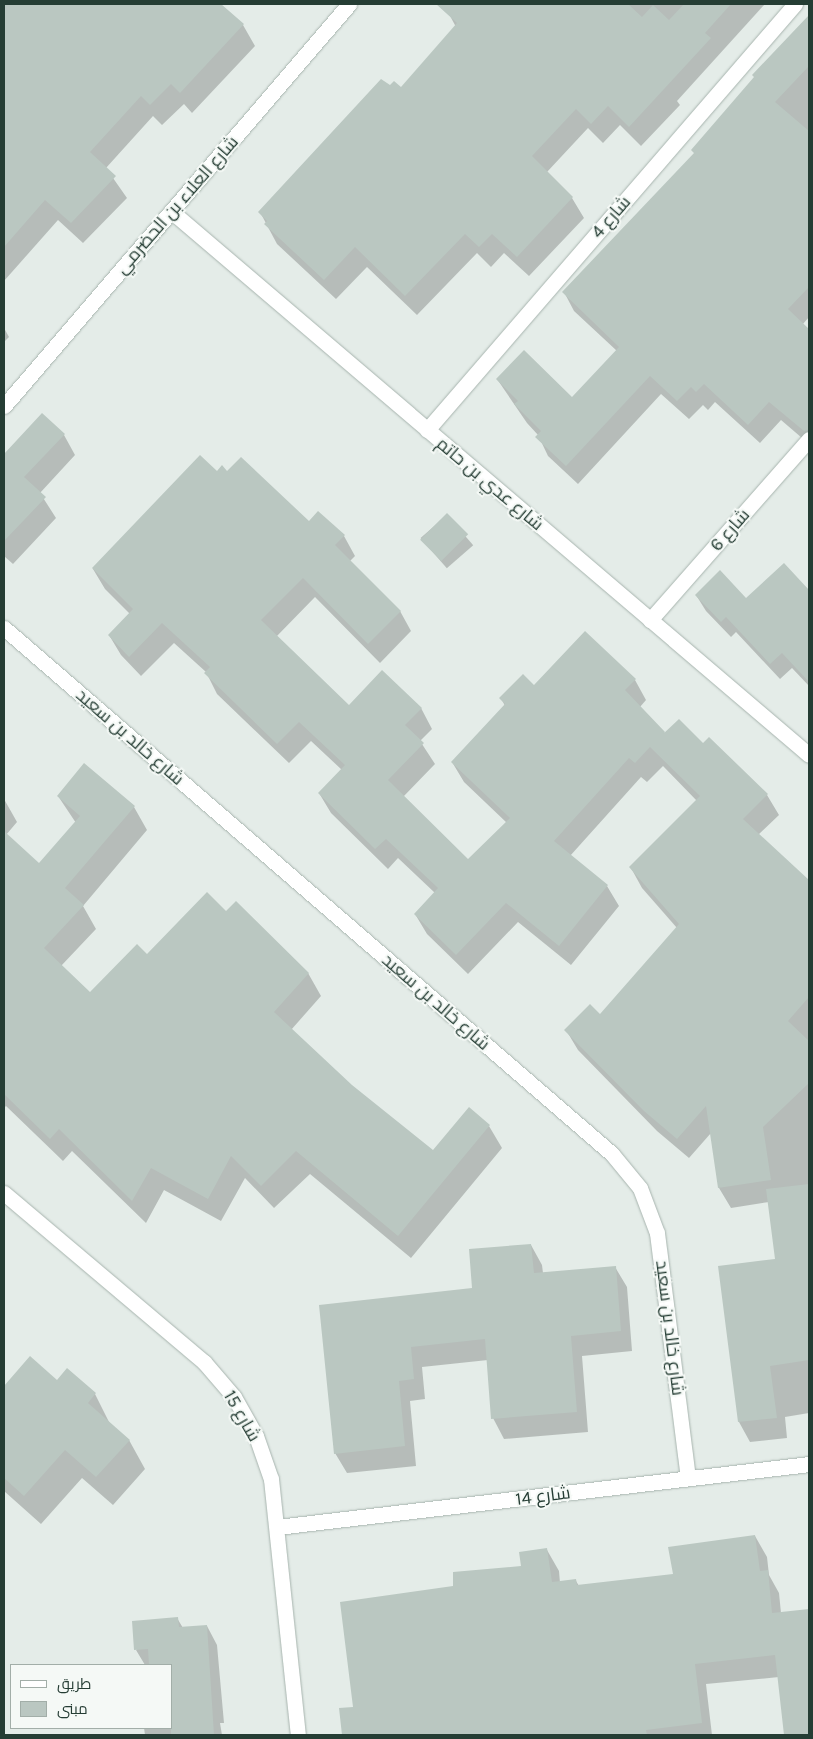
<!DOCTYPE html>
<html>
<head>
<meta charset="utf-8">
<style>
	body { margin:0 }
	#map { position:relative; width:813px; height:1739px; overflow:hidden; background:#e4ece8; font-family:Karla,Cairo,sans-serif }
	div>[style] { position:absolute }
	.shadow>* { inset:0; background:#0003; transform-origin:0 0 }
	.building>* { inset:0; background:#bac7c1; transform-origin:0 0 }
	.roads { filter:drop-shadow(0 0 1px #a7b4ae) drop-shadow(0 0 1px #a7b4ae) }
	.minor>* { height:15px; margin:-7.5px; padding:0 7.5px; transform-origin:7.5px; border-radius:7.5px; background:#fff }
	span { translate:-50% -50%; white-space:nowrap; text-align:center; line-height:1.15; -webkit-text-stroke:4px #f5f9f6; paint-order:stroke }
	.street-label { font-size:18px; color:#253d34 }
	.frame { position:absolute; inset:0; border:5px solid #253d34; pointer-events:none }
	.legend { position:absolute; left:10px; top:1664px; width:162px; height:65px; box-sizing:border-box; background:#f5f9f6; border:1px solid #a2aea8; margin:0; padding:6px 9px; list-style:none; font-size:15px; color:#253d34 }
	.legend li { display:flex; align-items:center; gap:10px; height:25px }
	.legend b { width:25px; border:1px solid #a2aea8 }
</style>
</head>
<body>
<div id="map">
	<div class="shadow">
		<i style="clip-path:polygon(4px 4px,220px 4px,243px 25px,255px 46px,192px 113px,184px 104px,162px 125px,153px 116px,106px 168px,127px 198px,83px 243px,58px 220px,4px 281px)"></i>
		<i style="clip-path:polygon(459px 4px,765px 4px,677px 101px,680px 105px,641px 146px,620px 125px,603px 143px,588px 128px,547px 172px,572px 198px,584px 218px,529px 276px,504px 253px,491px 267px,477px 253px,417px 315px,367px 267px,336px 299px,277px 244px,260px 212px,390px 87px,401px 89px,456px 27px,449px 14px)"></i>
		<i style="clip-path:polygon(809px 17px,809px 317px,803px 324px,809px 330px,809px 444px,781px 420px,760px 443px,715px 402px,708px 410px,703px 405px,689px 419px,661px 394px,578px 484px,548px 456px,538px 435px,527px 423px,497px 379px,572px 399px,617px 351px,574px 311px,564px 292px,695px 154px,755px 78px,753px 75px)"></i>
		<i style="clip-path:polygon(4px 328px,9px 337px,4px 342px)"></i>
		<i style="clip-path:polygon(42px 415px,64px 435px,75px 455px,40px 493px,56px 518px,13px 564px,4px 556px,4px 467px,7px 463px,4px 455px)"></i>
		<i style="clip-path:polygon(217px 473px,227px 473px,309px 523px,344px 536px,355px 556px,350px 561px,400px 611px,411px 631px,380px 663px,315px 597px,276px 637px,349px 706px,421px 708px,432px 729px,420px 741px,435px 764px,403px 797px,468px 861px,507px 823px,464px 782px,452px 762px,505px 706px,501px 698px,534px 687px,635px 680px,646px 700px,640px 707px,665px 734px,703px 744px,709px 739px,767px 795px,779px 815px,758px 835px,809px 881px,809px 1413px,785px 1417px,787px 1438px,750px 1442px,739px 1422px,719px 1267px,776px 1260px,769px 1202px,731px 1208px,719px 1188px,711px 1133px,689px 1158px,657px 1131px,578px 1050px,566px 1030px,600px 1016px,677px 928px,642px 888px,631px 868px,697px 801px,663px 766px,647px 782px,641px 777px,570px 856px,607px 886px,619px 906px,571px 965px,518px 922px,468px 974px,427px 934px,415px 914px,435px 893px,398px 858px,388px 869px,331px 813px,319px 793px,342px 770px,311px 741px,289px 763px,217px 694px,206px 672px,174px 643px,141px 676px,121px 655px,109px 635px,130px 614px,105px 589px,93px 569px)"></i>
		<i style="left:447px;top:515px;width:40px;height:35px;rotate:49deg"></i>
		<i style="clip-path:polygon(784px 565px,809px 592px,809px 686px,792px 668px,780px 679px,736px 632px,731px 637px,706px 611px,696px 595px,746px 600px)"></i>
		<i style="clip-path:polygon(84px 765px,134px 807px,147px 830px,83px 906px,96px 929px,61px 966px,90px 994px,147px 956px,226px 913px,308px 973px,321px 996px,291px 1030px,351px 1086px,433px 1152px,489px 1126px,502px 1148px,411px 1258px,310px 1174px,274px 1208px,245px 1178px,221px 1221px,164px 1190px,146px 1223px,72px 1151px,63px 1161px,6px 1106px,4px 1108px,4px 799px,17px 822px,6px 835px,39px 865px,76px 823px,58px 796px)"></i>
		<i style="clip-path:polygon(531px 1245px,542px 1265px,543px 1273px,615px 1267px,627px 1287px,632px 1351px,582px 1356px,588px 1432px,504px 1439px,493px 1418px,488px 1360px,422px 1367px,425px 1399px,410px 1401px,416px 1466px,347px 1473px,335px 1453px,321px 1306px,473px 1289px)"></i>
		<i style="clip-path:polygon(30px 1358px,57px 1382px,95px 1394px,110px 1424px,129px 1440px,145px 1469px,113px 1505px,82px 1478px,41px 1524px,4px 1491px,4px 1388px)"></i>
		<i style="clip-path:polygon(755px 1536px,767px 1557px,769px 1575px,779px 1593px,781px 1613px,809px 1610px,809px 1735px,785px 1735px,779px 1677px,706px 1684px,712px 1735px,343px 1735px,340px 1709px,354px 1708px,454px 1587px,522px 1567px,547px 1550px,559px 1571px,560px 1583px,576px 1581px,579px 1586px,674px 1575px)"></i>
		<i style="clip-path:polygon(177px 1618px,183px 1628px,207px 1626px,217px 1645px,224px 1723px,220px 1723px,222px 1735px,145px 1735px,144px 1728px,171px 1728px,171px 1665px,145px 1665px,136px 1650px)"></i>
	</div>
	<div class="building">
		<i style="clip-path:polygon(4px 4px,221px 4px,244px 24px,180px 93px,171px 84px,150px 105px,141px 96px,90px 152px,116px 176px,71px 223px,45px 200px,4px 247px)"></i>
		<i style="clip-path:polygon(436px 4px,628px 4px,642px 17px,653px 5px,669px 20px,684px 4px,731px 4px,705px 33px,711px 38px,629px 127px,608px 106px,591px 124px,576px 109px,532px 156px,573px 197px,517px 257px,492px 234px,479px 247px,465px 234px,405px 296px,355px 247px,324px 280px,264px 224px,267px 221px,258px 212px,381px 79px,390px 85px,394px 81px,401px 87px,457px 23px)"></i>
		<i style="clip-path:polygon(809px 15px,809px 66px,775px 102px,809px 131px,809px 287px,788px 309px,809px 329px,809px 430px,804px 431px,769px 402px,748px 425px,704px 384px,696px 392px,691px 387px,677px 401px,650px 376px,566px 466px,535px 437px,541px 431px,514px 404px,518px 401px,496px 379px,524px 350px,572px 397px,619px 347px,562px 292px,694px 153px,691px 150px,754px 77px,752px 75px)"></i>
		<i style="clip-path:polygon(42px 413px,65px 434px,24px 477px,46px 497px,4px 541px,4px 454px)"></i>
		<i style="clip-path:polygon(200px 455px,217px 471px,222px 465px,227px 471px,241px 457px,309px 521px,318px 511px,345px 535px,335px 545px,401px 611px,368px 644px,303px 578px,261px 620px,349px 705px,382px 670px,422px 708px,405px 725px,424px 743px,388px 780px,468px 859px,510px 818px,451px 762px,505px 704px,499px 698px,523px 674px,534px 685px,585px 631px,636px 679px,625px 690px,665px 732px,662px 735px,679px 719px,703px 743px,709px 737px,768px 794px,743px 819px,809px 880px,809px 997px,788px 1021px,809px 1041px,809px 1083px,763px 1127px,771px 1180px,718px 1188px,706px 1106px,677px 1139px,644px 1111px,564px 1030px,590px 1004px,600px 1014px,679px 924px,629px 867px,700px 796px,650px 747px,635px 763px,629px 758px,554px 841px,608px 885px,559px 946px,506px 903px,456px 955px,414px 914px,438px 888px,386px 839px,375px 849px,318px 793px,345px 765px,299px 722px,277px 744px,204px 673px,210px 667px,162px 623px,129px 657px,108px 635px,133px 609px,92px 568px)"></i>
		<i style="left:447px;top:513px;width:30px;height:38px;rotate:45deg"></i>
		<i style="clip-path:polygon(784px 563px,809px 590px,809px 682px,782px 653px,770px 664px,726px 617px,721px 622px,695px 595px,720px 570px,746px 598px)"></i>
		<i style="clip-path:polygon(84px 763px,135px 806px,65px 888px,84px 905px,44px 948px,90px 992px,137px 944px,147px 954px,207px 892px,226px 911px,236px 901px,309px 973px,274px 1012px,352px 1085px,433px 1150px,469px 1107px,490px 1125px,398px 1236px,296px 1151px,261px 1186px,231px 1156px,208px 1199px,151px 1168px,132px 1201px,59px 1129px,50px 1139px,4px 1094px,4px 831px,39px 863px,80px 816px,57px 796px)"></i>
		<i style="clip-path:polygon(809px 1184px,809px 1360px,770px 1366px,777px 1418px,738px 1422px,718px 1266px,775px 1259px,766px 1189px)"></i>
		<i style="clip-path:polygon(531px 1244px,534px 1273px,616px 1266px,621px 1331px,571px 1336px,577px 1412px,491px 1419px,485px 1339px,411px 1347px,414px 1379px,399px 1381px,405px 1446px,334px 1454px,319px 1305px,472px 1288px,469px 1249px)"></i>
		<i style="clip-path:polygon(30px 1356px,57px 1380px,67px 1368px,96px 1393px,88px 1403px,130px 1440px,96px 1477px,65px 1450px,24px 1496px,4px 1478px,4px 1386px)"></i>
		<i style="clip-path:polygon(755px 1535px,760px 1571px,768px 1570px,772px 1613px,809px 1609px,809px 1735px,784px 1735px,775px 1655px,695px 1664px,702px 1723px,646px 1730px,647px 1735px,342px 1735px,339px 1708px,353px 1707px,340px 1602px,453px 1586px,453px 1572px,521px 1566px,519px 1552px,547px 1548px,552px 1582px,576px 1579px,577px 1585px,673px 1574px,668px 1547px)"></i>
		<i style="clip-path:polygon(178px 1617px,179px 1627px,207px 1625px,214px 1735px,171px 1735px,171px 1665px,149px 1665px,148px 1649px,134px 1650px,132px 1621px)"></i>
	</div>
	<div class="roads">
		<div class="minor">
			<i style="left:171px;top:211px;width:838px;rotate:40.45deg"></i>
			<i style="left:4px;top:406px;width:530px;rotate:-49.36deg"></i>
			<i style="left:427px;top:430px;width:563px;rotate:-49.18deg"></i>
			<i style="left:650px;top:620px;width:241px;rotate:-48.7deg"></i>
			<i style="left:4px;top:628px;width:804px;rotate:40.86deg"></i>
			<i style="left:612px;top:1154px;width:44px;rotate:50.5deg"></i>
			<i style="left:640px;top:1188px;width:48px;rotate:69.3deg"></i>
			<i style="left:657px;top:1233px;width:247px;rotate:82.8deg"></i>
			<i style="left:4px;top:1193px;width:262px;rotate:40.2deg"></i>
			<i style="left:204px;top:1362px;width:46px;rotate:49.4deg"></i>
			<i style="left:234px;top:1397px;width:45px;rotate:60.6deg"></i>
			<i style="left:256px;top:1436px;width:46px;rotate:70.8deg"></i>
			<i style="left:271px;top:1479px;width:257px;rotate:84deg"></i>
			<i style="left:277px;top:1527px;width:536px;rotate:-6.75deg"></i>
		</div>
	</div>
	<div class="street-label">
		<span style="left:177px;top:205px;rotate:-49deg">شارع العلاء بن الحضرمي</span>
		<span style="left:611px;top:217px;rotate:-49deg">شارع 4</span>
		<span style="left:490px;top:484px;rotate:40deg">شارع عدي بن حاتم</span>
		<span style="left:730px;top:530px;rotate:-49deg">شارع 6</span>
		<span style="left:130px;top:737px;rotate:41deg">شارع خالد بن سعيد</span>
		<span style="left:436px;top:1002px;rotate:41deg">شارع خالد بن سعيد</span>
		<span style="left:670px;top:1328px;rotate:83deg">شارع خالد بن سعيد</span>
		<span style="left:242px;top:1416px;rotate:60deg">شارع 15</span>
		<span style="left:543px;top:1496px;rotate:-7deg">شارع 14</span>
	</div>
	<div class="frame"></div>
	<ul class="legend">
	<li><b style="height:6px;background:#fff"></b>طريق</li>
	<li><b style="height:14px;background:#bac7c1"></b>مبنى</li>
	</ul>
</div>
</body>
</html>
